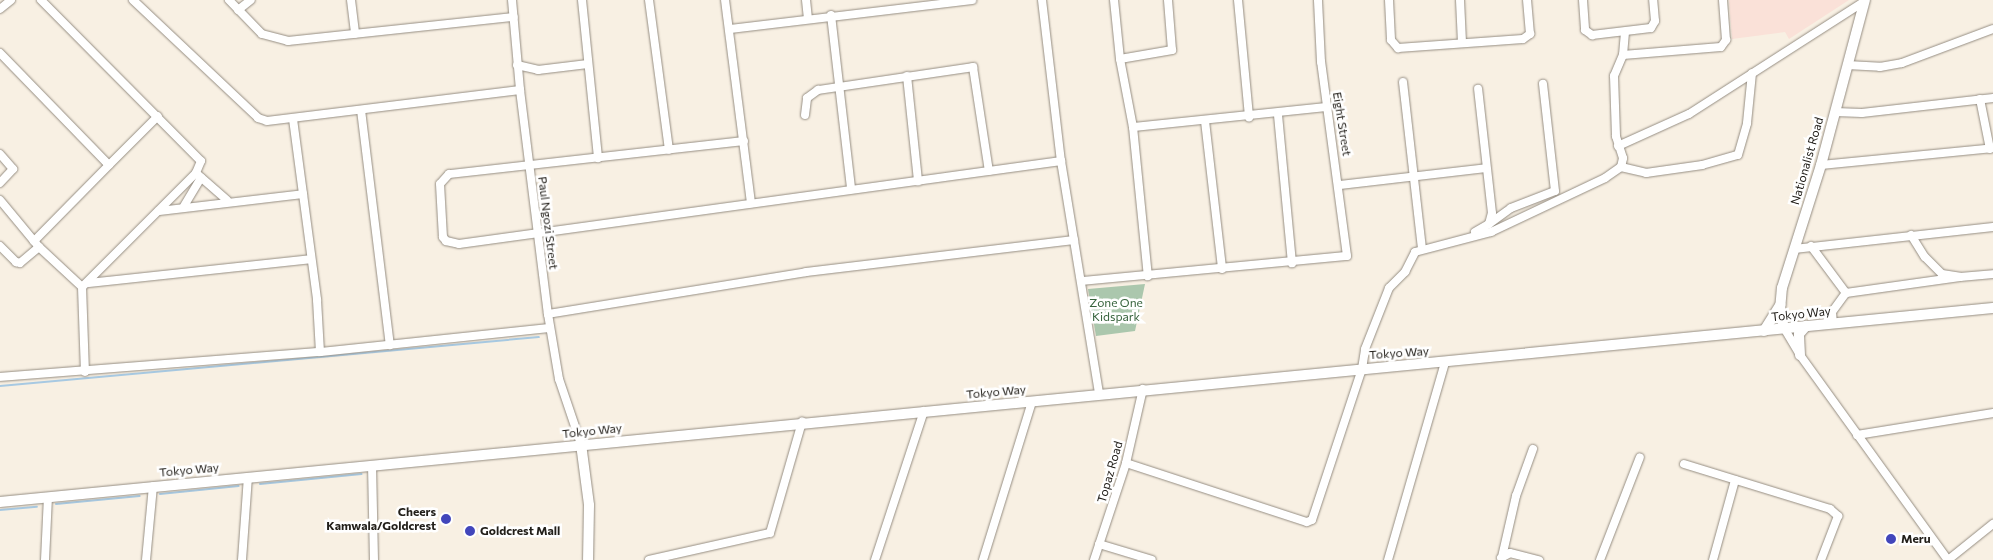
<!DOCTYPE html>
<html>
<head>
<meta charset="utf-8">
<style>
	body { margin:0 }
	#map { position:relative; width:1993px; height:560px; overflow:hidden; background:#f8f0e3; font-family:Commissioner,sans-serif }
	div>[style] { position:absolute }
	.commercial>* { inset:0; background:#fae1d8 }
	.green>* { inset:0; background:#abc7ad }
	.stream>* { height:2px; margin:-1px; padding:0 1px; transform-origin:1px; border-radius:1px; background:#a7c9e2 }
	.roads { filter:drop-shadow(0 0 1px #958d82) drop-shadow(0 0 1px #958d82) }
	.street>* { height:8px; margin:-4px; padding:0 4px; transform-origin:4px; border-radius:4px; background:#fff }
	.secondary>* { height:10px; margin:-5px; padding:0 5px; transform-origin:5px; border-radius:5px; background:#fff }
	.dots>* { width:14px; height:14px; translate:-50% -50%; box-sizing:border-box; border:2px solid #fff; border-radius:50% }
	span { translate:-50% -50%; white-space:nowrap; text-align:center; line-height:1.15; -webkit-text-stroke:5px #fff; paint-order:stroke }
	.street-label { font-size:12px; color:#23201b }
	.park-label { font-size:12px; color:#35623b }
	.poi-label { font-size:12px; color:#23201b; font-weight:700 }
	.right { translate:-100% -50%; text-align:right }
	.left { translate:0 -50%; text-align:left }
</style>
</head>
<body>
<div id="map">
	<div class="commercial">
		<i style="clip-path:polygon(1729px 0,1849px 0,1789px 39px,1785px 32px,1732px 39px)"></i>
	</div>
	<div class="green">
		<i style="clip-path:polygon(1145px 284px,1135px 331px,1096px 336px,1088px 289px)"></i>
	</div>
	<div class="stream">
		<i style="left:0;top:386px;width:541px;rotate:-5.19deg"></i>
		<i style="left:260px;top:484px;width:102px;rotate:-5.6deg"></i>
		<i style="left:160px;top:494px;width:79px;rotate:-5.8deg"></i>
		<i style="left:56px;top:504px;width:84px;rotate:-5.4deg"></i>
		<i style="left:0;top:510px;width:37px;rotate:-5deg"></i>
	</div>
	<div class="roads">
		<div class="street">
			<i style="left:41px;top:0;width:227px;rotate:45.2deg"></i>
			<i style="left:201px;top:161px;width:13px;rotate:113deg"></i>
			<i style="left:196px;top:173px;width:161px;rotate:135deg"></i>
			<i style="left:133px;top:0;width:172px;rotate:43.3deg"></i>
			<i style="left:258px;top:118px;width:9px;rotate:18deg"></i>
			<i style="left:267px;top:121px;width:255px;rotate:-7deg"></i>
			<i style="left:229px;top:0;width:47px;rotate:45.9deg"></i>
			<i style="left:262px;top:34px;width:27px;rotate:15deg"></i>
			<i style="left:288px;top:41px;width:227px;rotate:-6.1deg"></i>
			<i style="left:351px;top:0;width:34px;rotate:83deg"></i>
			<i style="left:512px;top:0;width:90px;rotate:84.9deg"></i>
			<i style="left:520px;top:90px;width:226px;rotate:82.9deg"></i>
			<i style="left:548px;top:314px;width:66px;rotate:80.4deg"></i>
			<i style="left:559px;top:379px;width:69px;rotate:71.3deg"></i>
			<i style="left:582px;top:0;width:159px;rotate:84.2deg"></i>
			<i style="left:649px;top:0;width:151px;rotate:82.4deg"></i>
			<i style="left:725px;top:0;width:205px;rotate:82.7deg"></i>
			<i style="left:806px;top:0;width:18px;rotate:84deg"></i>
			<i style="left:1042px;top:0;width:162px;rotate:83.3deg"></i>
			<i style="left:1061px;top:161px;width:236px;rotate:80.7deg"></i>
			<i style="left:1114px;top:0;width:59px;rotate:84.2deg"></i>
			<i style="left:1120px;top:59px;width:69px;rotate:79.2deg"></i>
			<i style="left:1133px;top:127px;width:150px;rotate:84.3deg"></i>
			<i style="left:1238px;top:0;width:118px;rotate:84.6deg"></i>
			<i style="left:1389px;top:0;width:40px;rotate:87.1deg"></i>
			<i style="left:1391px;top:40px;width:11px;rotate:49deg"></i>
			<i style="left:1398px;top:48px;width:125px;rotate:-4.1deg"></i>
			<i style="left:1523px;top:39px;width:9px;rotate:-36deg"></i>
			<i style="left:1530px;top:34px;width:34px;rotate:-95deg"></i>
			<i style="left:1460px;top:0;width:43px;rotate:87.3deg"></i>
			<i style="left:1583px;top:0;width:30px;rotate:86deg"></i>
			<i style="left:1585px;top:30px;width:9px;rotate:36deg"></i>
			<i style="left:1592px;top:35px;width:59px;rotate:-6.8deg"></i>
			<i style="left:1651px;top:28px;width:8px;rotate:-60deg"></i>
			<i style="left:1655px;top:21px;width:21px;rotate:-95deg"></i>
			<i style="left:0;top:9px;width:14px;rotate:-39deg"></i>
			<i style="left:238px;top:10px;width:16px;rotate:-38deg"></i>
			<i style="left:831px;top:15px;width:175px;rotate:83.4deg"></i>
			<i style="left:730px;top:29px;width:244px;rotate:-6.8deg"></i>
			<i style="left:0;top:53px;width:156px;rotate:45.8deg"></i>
			<i style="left:109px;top:165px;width:107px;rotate:134.6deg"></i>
			<i style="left:1623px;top:55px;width:98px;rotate:-4.7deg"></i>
			<i style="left:1721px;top:47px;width:9px;rotate:-54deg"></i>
			<i style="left:1726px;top:40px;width:40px;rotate:-94.3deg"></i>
			<i style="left:1120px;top:59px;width:53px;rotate:-9.8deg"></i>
			<i style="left:1172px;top:50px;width:50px;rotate:-94.6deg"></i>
			<i style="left:517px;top:65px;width:22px;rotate:13deg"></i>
			<i style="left:538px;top:70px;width:50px;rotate:-6.8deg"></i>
			<i style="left:1847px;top:65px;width:33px;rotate:3deg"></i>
			<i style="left:1880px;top:67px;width:22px;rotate:-10deg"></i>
			<i style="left:1902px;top:63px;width:97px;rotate:-20.5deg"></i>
			<i style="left:907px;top:76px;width:106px;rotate:84deg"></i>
			<i style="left:1403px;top:82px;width:167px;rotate:83.5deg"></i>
			<i style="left:1980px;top:99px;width:51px;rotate:78.7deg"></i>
			<i style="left:361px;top:110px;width:237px;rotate:83deg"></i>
			<i style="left:1835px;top:112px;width:27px;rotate:2deg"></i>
			<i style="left:1862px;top:113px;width:132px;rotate:-6.5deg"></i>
			<i style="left:805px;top:115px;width:17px;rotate:-83deg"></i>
			<i style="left:807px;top:98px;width:14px;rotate:-36deg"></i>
			<i style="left:818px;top:90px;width:157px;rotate:-8.4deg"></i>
			<i style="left:973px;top:67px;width:105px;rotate:81.3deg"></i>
			<i style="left:1278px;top:115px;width:149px;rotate:84.6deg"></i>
			<i style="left:293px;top:119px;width:183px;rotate:82.4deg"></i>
			<i style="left:317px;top:300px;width:52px;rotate:86.7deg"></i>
			<i style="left:1205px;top:121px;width:149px;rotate:83.4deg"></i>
			<i style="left:1133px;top:127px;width:195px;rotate:-5.9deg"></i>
			<i style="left:744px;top:141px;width:297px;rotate:173.6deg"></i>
			<i style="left:449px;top:174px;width:13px;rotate:132deg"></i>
			<i style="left:440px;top:184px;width:53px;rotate:86.8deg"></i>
			<i style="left:443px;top:237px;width:5px;rotate:53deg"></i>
			<i style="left:446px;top:241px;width:13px;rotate:13deg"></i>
			<i style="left:459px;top:244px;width:608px;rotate:-7.85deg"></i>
			<i style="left:1618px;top:146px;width:78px;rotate:-24.3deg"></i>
			<i style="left:1689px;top:114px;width:209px;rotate:-32.7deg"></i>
			<i style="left:0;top:154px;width:20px;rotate:49deg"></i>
			<i style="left:13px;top:169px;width:19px;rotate:133deg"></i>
			<i style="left:109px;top:165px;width:69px;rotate:-45deg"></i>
			<i style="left:1821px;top:165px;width:173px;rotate:-5.6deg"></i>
			<i style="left:1621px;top:167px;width:26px;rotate:13deg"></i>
			<i style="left:1646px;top:173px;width:57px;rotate:-8.1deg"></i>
			<i style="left:1702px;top:165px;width:37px;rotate:-16deg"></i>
			<i style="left:1738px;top:155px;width:33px;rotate:-74deg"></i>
			<i style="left:1747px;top:123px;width:50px;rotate:-84.3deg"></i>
			<i style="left:196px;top:173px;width:41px;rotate:41.1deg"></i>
			<i style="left:1340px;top:185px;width:147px;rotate:-6.6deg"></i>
			<i style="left:0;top:200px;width:61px;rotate:50.3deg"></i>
			<i style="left:39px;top:247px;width:59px;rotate:42.9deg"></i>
			<i style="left:82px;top:287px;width:85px;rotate:88deg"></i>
			<i style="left:184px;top:206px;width:33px;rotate:-59deg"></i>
			<i style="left:159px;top:211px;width:145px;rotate:-6.7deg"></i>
			<i style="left:1489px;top:224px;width:27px;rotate:-36deg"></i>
			<i style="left:1511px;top:208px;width:47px;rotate:-21.1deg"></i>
			<i style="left:1555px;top:191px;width:108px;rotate:-96.4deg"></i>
			<i style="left:1475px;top:232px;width:16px;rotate:-30deg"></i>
			<i style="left:1489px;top:224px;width:11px;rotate:-75deg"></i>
			<i style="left:1492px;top:213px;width:125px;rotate:-96.4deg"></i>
			<i style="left:1911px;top:235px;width:26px;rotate:58deg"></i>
			<i style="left:1925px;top:257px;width:24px;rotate:45deg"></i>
			<i style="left:1942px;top:274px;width:18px;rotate:9deg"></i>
			<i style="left:1960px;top:277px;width:33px;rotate:-5deg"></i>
			<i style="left:0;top:246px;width:23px;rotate:45deg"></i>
			<i style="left:16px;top:262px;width:4px;rotate:14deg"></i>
			<i style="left:20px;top:263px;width:25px;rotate:-40deg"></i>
			<i style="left:1811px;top:246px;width:59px;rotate:53.3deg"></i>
			<i style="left:1846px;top:293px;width:115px;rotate:-8deg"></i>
			<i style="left:1794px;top:249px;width:200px;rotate:-6.3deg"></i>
			<i style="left:1082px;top:281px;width:266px;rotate:-5.4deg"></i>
			<i style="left:1347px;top:256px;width:196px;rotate:-97.6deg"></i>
			<i style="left:1321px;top:62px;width:62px;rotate:-92.8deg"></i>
			<i style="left:88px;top:283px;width:224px;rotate:-6.1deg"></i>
			<i style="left:548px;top:314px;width:261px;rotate:-9.2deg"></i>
			<i style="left:806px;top:272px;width:270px;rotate:-6.8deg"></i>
			<i style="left:1833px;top:324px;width:12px;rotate:-95deg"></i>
			<i style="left:1832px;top:312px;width:24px;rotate:-54deg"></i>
			<i style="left:1784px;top:328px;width:31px;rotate:59deg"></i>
			<i style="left:1800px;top:355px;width:253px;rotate:54.2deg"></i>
			<i style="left:1948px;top:560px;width:58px;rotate:-38.7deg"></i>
			<i style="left:0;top:377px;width:321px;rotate:-4.5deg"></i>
			<i style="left:320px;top:352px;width:231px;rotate:-6deg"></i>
			<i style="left:1857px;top:435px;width:138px;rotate:-9.2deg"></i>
			<i style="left:1126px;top:463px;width:190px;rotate:18.1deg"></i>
			<i style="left:1307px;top:522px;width:5px;rotate:-22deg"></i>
			<i style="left:1312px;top:520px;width:159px;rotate:-71.7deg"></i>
			<i style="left:1362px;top:369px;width:20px;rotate:-81deg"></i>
			<i style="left:1365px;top:349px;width:66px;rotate:-68.5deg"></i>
			<i style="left:1389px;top:288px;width:23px;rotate:-45deg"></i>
			<i style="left:1405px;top:272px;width:22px;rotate:-63deg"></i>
			<i style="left:1415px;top:252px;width:79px;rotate:-14.7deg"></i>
			<i style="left:1491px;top:232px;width:126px;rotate:-25.3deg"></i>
			<i style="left:1605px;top:178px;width:19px;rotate:-35deg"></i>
			<i style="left:1621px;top:167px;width:9px;rotate:-77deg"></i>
			<i style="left:1623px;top:158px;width:23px;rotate:-108deg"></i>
			<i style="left:1616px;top:136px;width:60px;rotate:-91.9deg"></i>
			<i style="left:1614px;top:76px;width:23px;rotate:-67deg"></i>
			<i style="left:1623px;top:55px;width:23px;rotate:-85deg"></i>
			<i style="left:1684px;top:464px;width:153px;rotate:17.1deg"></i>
			<i style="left:1830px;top:509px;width:11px;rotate:41deg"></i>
			<i style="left:1838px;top:516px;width:47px;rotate:111.1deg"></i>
			<i style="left:372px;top:465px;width:95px;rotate:88.8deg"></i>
			<i style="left:1099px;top:544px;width:55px;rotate:16.8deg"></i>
			<i style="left:1502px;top:557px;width:63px;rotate:-77.1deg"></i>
			<i style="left:1516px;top:496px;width:50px;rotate:-70.1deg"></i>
			<i style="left:1501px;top:558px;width:10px;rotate:-29deg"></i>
			<i style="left:1510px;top:553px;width:30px;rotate:14deg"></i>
			<i style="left:45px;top:560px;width:63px;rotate:-87.3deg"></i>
			<i style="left:146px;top:560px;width:74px;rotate:-84.6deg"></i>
			<i style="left:242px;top:560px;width:83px;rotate:-85.9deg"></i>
			<i style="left:649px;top:560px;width:124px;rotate:-12.6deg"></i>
			<i style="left:770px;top:533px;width:116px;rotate:-73.9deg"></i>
			<i style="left:875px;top:560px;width:157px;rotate:-71.8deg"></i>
			<i style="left:983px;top:560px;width:165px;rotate:-72.8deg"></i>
			<i style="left:1094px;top:560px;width:102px;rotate:-71.7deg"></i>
			<i style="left:1126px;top:463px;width:76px;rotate:-77.1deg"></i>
			<i style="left:1388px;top:560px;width:206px;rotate:-73.9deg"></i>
			<i style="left:1600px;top:560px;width:110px;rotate:-68.8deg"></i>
			<i style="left:1713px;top:560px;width:83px;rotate:-74.6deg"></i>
		</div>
		<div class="secondary">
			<i style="left:1784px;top:328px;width:18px;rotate:-103deg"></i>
			<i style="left:1780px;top:310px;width:22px;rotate:-85deg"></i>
			<i style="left:1782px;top:288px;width:129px;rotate:-72.4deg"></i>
			<i style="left:1821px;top:165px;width:171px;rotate:-75.1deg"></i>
			<i style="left:1764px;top:331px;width:31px;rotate:-58deg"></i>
			<i style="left:1800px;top:355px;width:21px;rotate:-93deg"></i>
			<i style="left:1799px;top:334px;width:11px;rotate:-49deg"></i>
			<i style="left:581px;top:444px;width:62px;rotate:82.5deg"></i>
			<i style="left:589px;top:505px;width:55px;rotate:91deg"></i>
			<i style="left:0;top:502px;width:2002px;rotate:-5.56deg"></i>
		</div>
	</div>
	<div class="dots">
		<i style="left:446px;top:519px;background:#4246bb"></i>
		<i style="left:470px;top:531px;background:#4246bb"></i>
		<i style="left:1891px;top:539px;background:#4246bb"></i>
	</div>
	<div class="street-label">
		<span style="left:1342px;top:124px;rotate:81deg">Eight Street</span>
		<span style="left:1807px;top:161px;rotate:-74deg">Nationalist Road</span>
		<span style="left:548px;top:223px;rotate:83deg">Paul Ngozi Street</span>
		<span style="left:1801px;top:314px;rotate:-6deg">Tokyo Way</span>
		<span style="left:1399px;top:353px;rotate:-4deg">Tokyo Way</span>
		<span style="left:996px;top:392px;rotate:-5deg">Tokyo Way</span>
		<span style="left:592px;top:431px;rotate:-6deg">Tokyo Way</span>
		<span style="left:189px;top:470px;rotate:-5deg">Tokyo Way</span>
		<span style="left:1110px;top:472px;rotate:-74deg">Topaz Road</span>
	</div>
	<div class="park-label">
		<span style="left:1116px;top:310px">Zone One<br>Kidspark</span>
	</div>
	<div class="poi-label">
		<span class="right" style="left:436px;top:519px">Cheers<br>Kamwala/Goldcrest</span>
		<span class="left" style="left:480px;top:531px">Goldcrest Mall</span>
		<span class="left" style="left:1901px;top:539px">Meru</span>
	</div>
</div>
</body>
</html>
